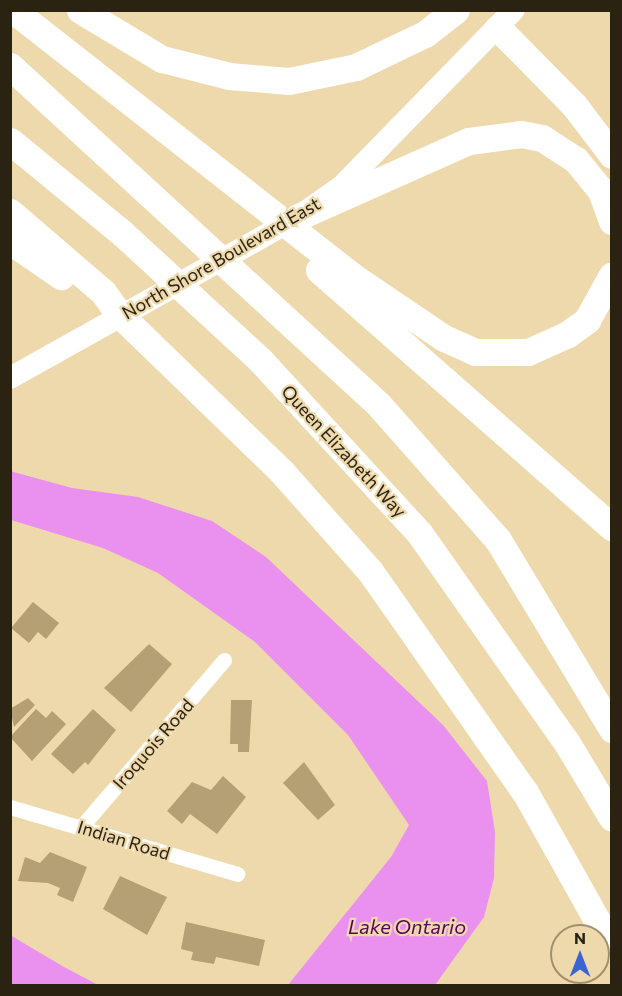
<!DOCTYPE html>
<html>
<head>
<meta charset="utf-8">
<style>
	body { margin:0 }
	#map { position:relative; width:622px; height:996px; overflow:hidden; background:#eed9ac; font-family:Commissioner,sans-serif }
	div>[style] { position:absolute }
	.water>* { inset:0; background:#ea90ee }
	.building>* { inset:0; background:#b5a075 }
	.minor>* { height:15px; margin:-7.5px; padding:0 7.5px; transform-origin:7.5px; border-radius:7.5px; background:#fff }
	.primary>* { height:22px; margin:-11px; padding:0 11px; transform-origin:11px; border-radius:11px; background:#fff }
	.motorway>* { height:27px; margin:-13.5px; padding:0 13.5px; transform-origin:13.5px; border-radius:13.5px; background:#fff }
	span { translate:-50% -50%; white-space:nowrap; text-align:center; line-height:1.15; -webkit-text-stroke:4.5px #eed9ac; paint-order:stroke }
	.street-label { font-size:18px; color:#2b2312 }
	.water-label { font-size:20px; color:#58005e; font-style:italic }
	.frame { position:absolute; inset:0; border:12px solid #2b2312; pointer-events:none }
	.north { position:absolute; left:550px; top:924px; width:60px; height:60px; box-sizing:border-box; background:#eed9ac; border:2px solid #a0906e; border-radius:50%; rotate:0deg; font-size:16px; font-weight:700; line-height:24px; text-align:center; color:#2b2312 }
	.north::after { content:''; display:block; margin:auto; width:21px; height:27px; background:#3a63d4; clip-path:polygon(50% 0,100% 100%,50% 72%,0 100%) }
</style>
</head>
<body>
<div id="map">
	<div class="water">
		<i style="clip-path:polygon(10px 471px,72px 488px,138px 497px,212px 521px,266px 557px,443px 725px,487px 781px,495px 832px,494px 878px,484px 917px,435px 985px,288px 985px,391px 857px,409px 825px,348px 735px,255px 642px,158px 573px,103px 548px,11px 520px)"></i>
		<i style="clip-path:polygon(10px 935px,64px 967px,98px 985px,11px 985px)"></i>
	</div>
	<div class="building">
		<i style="clip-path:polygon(33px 602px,59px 623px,46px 639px,38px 632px,29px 643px,11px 628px)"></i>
		<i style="clip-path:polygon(149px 644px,172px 664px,131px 712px,104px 688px)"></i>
		<i style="clip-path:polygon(28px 698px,35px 705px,14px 727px,10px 709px)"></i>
		<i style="clip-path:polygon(231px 700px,252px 700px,249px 752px,238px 752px,238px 744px,230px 744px)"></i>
		<i style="clip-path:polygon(36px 709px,46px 718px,52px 711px,66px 724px,32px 761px,10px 737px)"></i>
		<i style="clip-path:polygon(93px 709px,116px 730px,88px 765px,85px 762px,73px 774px,51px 754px)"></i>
		<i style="clip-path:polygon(304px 762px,335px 805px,318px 820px,283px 783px)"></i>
		<i style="clip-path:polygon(223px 776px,246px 797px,217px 834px,190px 814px,182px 824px,167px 811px,192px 782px,211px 790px)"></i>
		<i style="clip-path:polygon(50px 852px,87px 867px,73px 902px,57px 895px,60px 888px,48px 883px,18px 881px,25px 857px,40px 863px)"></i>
		<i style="clip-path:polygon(120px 876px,167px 897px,147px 935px,103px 909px)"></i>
		<i style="clip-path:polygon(186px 922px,265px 940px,259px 966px,216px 957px,214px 964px,191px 960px,193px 952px,181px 949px)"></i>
	</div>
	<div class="minor">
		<i style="left:10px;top:807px;width:237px;rotate:16.4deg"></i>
		<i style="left:81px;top:827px;width:220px;rotate:-49.4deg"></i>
	</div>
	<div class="primary">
		<i style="left:10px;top:378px;width:330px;rotate:-29.2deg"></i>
		<i style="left:298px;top:217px;width:54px;rotate:-35.2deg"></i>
		<i style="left:342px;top:186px;width:246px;rotate:-45.7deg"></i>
	</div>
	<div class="motorway">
		<i style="left:13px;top:10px;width:431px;rotate:38.1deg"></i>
		<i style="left:352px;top:276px;width:111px;rotate:34deg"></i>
		<i style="left:444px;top:338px;width:34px;rotate:24deg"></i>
		<i style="left:475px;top:352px;width:53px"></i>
		<i style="left:528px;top:352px;width:44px;rotate:-24.2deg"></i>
		<i style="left:568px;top:334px;width:24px;rotate:-36deg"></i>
		<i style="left:587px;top:320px;width:51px;rotate:-60.9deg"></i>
		<i style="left:80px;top:10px;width:96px;rotate:30.9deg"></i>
		<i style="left:162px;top:59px;width:69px;rotate:14.2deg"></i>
		<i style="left:229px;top:76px;width:60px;rotate:4.8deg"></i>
		<i style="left:289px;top:81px;width:68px;rotate:-11.8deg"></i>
		<i style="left:356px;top:67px;width:76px;rotate:-25.6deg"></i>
		<i style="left:425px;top:34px;width:39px;rotate:-38deg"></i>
		<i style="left:498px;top:28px;width:108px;rotate:45.4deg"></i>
		<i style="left:574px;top:105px;width:63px;rotate:52.8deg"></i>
		<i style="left:10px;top:66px;width:501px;rotate:42.57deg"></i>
		<i style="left:379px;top:405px;width:180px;rotate:48.6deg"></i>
		<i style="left:498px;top:540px;width:221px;rotate:58.9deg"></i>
		<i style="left:10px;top:141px;width:145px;rotate:39.4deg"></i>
		<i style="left:122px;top:233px;width:189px;rotate:42.6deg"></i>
		<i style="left:261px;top:361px;width:235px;rotate:47.4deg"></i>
		<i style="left:420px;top:534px;width:256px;rotate:54.9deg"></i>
		<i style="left:567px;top:743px;width:87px;rotate:59deg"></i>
		<i style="left:10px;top:212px;width:123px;rotate:40.7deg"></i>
		<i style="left:103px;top:292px;width:26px;rotate:54deg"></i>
		<i style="left:118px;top:313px;width:228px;rotate:44.1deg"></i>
		<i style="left:282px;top:472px;width:132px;rotate:48.4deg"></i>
		<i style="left:370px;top:571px;width:270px;rotate:55deg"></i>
		<i style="left:525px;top:792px;width:178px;rotate:60.7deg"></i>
		<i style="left:298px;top:217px;width:187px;rotate:-24deg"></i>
		<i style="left:469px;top:141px;width:52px;rotate:-7.7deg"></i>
		<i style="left:521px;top:134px;width:21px;rotate:11deg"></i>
		<i style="left:542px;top:138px;width:40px;rotate:32.9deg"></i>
		<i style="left:576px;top:160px;width:40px;rotate:51deg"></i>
		<i style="left:601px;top:191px;width:32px;rotate:70deg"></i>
		<i style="left:10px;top:241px;width:62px;rotate:34.5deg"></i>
		<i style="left:319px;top:270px;width:390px;rotate:41.3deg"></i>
	</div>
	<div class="street-label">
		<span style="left:221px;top:258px;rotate:-30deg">North Shore Boulevard East</span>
		<span style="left:344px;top:451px;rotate:47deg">Queen Elizabeth Way</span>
		<span style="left:153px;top:744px;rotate:-49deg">Iroquois Road</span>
		<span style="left:124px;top:840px;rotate:17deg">Indian Road</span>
	</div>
	<div class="water-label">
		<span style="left:407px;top:926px">Lake Ontario</span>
	</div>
	<div class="frame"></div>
	<div class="north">N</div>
</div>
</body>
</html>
